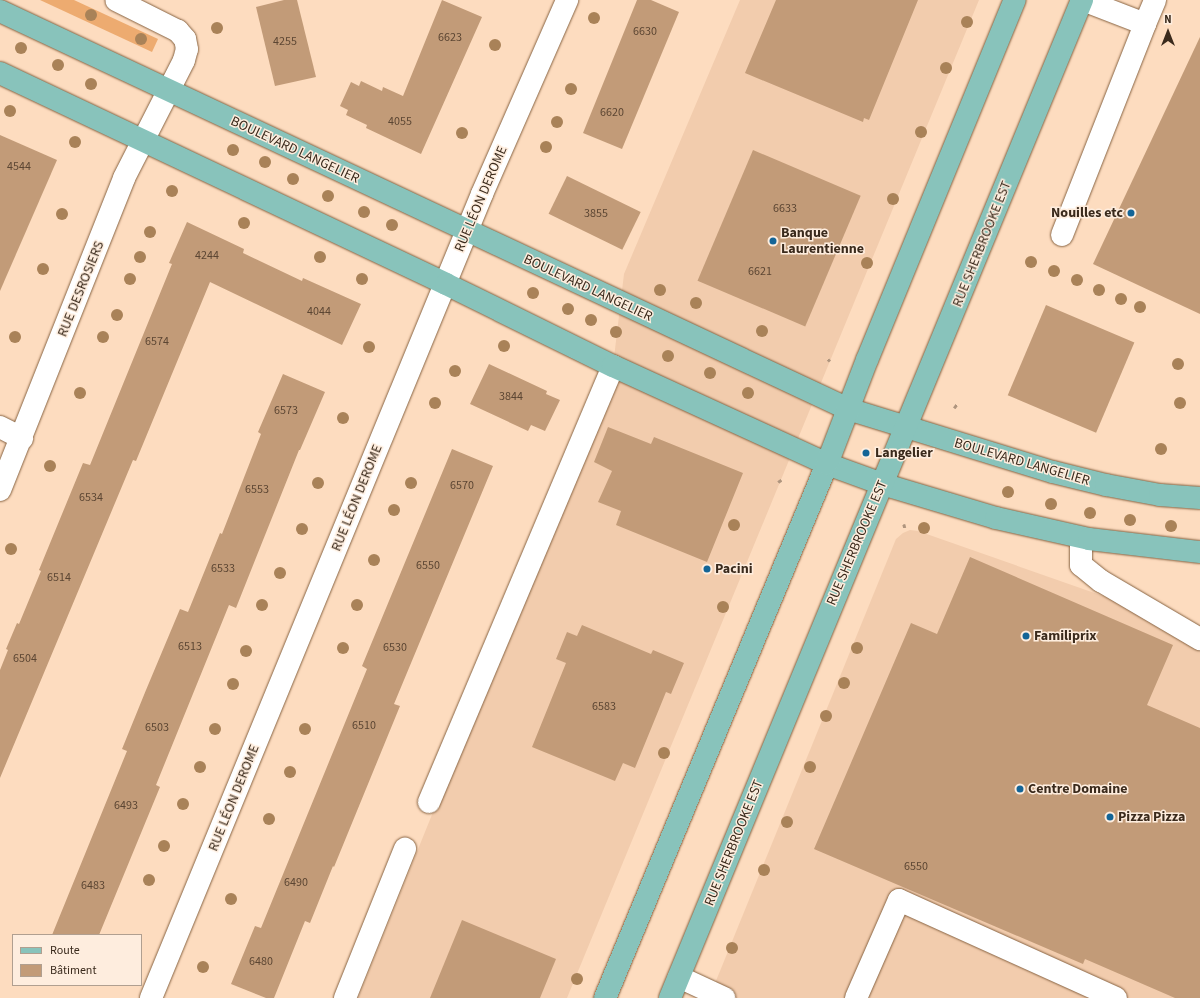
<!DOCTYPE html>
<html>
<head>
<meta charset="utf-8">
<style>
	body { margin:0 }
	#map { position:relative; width:1200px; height:998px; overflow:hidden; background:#fddcbf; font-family:"Source Sans 3",sans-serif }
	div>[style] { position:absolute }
	.built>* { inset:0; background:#f2ccad }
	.green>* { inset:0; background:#edab70 }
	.building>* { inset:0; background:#c29b78; transform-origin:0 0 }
	.path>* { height:2.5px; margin-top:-1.25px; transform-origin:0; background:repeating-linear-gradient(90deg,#af957e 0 4px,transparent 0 6px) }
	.roads { filter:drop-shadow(0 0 1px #876342) drop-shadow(0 0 1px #876342) }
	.minor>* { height:22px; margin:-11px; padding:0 11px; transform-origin:11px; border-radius:11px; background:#fff }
	.major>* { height:22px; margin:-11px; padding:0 11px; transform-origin:11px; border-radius:11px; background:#88c3bb }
	.trees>* { width:12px; height:12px; margin:-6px; border-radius:50%; background:#a98258 }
	.dots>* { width:11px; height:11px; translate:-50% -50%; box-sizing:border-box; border:2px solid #feedde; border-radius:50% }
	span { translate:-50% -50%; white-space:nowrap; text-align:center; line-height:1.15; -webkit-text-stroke:3px #feedde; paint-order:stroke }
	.number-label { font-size:12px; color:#5c4633 }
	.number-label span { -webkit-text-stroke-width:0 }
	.street-label { font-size:14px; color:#3a2a1c }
	.poi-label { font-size:14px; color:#3a2a1c; font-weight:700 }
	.right { translate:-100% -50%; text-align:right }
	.left { translate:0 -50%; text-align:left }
	.legend { position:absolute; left:12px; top:934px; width:130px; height:52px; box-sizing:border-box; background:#feedde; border:1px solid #b09f90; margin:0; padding:5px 7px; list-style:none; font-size:12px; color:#3a2a1c }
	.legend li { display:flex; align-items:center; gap:8px; height:20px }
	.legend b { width:20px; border:1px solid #b09f90 }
	.north { position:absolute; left:1148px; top:12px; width:40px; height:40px; -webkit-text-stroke:3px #feedde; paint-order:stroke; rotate:0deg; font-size:11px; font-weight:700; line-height:16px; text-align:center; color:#3a2a1c }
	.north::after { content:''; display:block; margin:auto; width:14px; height:18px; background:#3a2a1c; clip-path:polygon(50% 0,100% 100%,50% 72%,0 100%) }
</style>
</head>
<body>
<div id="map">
	<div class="built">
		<i style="clip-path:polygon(740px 0,979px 0,567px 998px,358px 998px,613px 366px,624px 274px)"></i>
		<i style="clip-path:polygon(910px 530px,918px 531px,1200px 630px,1200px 998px,709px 998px,896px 539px,903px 533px)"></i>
	</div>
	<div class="green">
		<i style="clip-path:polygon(40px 0,74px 0,158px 39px,152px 52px)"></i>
	</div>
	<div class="building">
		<i style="clip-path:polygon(284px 0,297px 0,316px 77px,275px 86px,256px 7px)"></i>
		<i style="clip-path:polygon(442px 0,482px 17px,421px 154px,366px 128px,367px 125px,346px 115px,348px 110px,340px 106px,351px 82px,359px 86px,361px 81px,382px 91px,383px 87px,403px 96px)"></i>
		<i style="clip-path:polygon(637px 0,651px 0,679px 12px,622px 149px,583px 133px)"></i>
		<i style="clip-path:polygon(776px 0,918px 0,869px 120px,864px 118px,863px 122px,745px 73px)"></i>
		<i style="clip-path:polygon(1200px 37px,1200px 314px,1093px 264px)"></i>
		<i style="clip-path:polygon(0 135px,57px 160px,0 291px)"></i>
		<i style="left:753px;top:150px;width:117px;height:142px;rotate:23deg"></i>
		<i style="left:567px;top:176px;width:82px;height:42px;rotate:26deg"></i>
		<i style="clip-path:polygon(187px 222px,244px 249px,243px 253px,302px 281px,303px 278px,361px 304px,342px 345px,210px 282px,136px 461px,133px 460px,0 778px,0 670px,8px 650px,6px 649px,17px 623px,19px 624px,41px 571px,39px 570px,83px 463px,90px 465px,172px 264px,169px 263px)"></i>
		<i style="left:1046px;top:305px;width:96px;height:98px;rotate:23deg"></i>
		<i style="clip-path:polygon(489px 364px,547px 391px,546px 394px,560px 400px,545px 431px,531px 425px,528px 431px,470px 404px)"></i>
		<i style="clip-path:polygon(283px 374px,325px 392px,300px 450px,299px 450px,236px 608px,229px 605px,156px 785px,160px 787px,99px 935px,52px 935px,127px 751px,122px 749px,146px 690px,180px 609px,188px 612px,220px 533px,222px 534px,261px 434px,258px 432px)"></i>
		<i style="clip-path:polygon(608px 427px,651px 444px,654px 437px,743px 473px,707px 562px,616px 525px,621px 511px,598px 502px,612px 471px,594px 462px)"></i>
		<i style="clip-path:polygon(452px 449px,493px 466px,394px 704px,400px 706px,334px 867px,333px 866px,310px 923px,305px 921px,274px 998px,266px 998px,231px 984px,255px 926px,261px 928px,367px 669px,362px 666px)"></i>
		<i style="clip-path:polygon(970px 557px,1173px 645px,1147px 705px,1200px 728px,1200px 998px,1175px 998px,1085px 959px,1083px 964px,814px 849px,911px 623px,937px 634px)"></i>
		<i style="clip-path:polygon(582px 625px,651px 654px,653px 650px,684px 663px,671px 694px,666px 692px,635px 768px,623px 763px,615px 781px,532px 747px,566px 663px,556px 659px,567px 632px,577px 636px)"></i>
		<i style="clip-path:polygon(462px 920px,556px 959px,540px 998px,430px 998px)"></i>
	</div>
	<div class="path">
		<i style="left:828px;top:359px;width:3px;rotate:45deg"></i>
		<i style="left:954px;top:408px;width:5px;rotate:-53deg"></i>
		<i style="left:778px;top:482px;width:4px;rotate:-34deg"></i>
		<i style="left:904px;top:524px;width:4px;rotate:76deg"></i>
	</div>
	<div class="roads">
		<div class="minor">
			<i style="left:1145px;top:24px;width:26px;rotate:-67deg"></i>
			<i style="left:1062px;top:235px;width:227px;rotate:-68.5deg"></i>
			<i style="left:1145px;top:24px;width:66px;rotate:-158.8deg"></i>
			<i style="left:0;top:427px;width:25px;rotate:27deg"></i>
			<i style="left:0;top:490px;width:336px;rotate:-68.3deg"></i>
			<i style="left:124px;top:178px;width:132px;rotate:-63deg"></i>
			<i style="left:184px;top:60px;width:11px;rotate:-75deg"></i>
			<i style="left:187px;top:49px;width:10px;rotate:-101deg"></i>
			<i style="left:185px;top:39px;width:11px;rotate:-131deg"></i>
			<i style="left:178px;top:31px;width:69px;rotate:-153.4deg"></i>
			<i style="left:1081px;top:538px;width:27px;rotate:90deg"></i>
			<i style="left:1081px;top:565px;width:26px;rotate:39deg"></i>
			<i style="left:1101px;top:581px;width:115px;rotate:30.4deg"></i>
			<i style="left:429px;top:802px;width:473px;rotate:-67.1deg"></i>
			<i style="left:679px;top:977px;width:50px;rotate:25deg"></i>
			<i style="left:151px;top:998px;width:869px;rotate:-67.62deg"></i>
			<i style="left:482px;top:194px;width:212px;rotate:-66.3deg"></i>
			<i style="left:345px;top:998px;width:161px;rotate:-68.1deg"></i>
			<i style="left:856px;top:998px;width:107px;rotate:-66.3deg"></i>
			<i style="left:899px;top:900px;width:238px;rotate:24.3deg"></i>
		</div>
		<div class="major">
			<i style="left:0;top:11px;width:937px;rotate:25.14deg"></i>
			<i style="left:848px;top:409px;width:214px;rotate:17.1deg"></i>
			<i style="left:1053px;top:472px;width:55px;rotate:13.8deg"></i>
			<i style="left:1106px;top:485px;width:55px;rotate:10.5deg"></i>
			<i style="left:1160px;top:495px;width:40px;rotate:4.3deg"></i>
			<i style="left:0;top:73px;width:493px;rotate:25.3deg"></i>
			<i style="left:446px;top:284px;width:186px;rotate:26.2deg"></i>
			<i style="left:613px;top:366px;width:235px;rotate:24.6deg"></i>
			<i style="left:827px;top:464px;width:59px;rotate:20deg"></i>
			<i style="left:882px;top:484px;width:119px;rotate:16.6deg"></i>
			<i style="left:996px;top:518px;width:95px;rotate:12.7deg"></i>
			<i style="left:1089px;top:539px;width:112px;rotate:6.7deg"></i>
			<i style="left:605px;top:998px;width:578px;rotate:-67.43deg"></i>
			<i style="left:827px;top:464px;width:111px;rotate:-69deg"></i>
			<i style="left:867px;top:360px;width:389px;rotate:-67.7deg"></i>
			<i style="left:670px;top:998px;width:1080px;rotate:-67.57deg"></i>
		</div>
	</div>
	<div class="trees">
		<i style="left:91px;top:15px"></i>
		<i style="left:594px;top:18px"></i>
		<i style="left:967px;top:22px"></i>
		<i style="left:217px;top:28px"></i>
		<i style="left:141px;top:39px"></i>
		<i style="left:495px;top:45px"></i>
		<i style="left:21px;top:48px"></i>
		<i style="left:58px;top:65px"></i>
		<i style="left:946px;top:68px"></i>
		<i style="left:91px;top:84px"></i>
		<i style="left:571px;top:89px"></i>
		<i style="left:10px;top:111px"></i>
		<i style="left:557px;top:122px"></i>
		<i style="left:921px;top:132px"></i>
		<i style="left:462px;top:133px"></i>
		<i style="left:75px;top:142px"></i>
		<i style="left:546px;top:147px"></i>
		<i style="left:233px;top:150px"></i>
		<i style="left:265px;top:162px"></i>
		<i style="left:293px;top:179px"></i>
		<i style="left:172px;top:191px"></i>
		<i style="left:328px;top:196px"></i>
		<i style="left:893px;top:199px"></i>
		<i style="left:364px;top:212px"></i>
		<i style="left:62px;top:214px"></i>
		<i style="left:244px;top:223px"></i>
		<i style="left:392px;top:225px"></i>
		<i style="left:150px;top:232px"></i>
		<i style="left:140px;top:257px"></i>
		<i style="left:320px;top:257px"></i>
		<i style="left:1031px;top:262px"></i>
		<i style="left:867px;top:263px"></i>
		<i style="left:43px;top:269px"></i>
		<i style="left:1054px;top:271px"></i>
		<i style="left:130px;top:279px"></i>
		<i style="left:362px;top:279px"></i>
		<i style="left:1077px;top:280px"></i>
		<i style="left:660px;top:290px"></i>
		<i style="left:1099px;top:290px"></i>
		<i style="left:533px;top:293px"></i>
		<i style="left:1121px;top:299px"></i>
		<i style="left:696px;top:303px"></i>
		<i style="left:1140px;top:307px"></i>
		<i style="left:568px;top:309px"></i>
		<i style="left:117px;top:315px"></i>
		<i style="left:591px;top:320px"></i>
		<i style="left:762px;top:331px"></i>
		<i style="left:616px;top:332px"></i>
		<i style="left:15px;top:337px"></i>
		<i style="left:103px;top:337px"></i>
		<i style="left:504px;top:346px"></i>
		<i style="left:369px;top:347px"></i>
		<i style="left:668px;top:356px"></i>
		<i style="left:1178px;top:364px"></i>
		<i style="left:455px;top:371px"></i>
		<i style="left:710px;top:373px"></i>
		<i style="left:80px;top:393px"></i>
		<i style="left:748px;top:393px"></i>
		<i style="left:435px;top:403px"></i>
		<i style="left:1180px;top:403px"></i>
		<i style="left:343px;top:418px"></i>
		<i style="left:1161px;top:449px"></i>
		<i style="left:50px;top:466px"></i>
		<i style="left:318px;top:483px"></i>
		<i style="left:411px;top:483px"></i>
		<i style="left:1008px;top:492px"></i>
		<i style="left:1051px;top:504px"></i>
		<i style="left:394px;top:510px"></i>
		<i style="left:1090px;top:513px"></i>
		<i style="left:1130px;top:520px"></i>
		<i style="left:734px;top:525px"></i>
		<i style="left:1171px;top:526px"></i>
		<i style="left:924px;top:528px"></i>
		<i style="left:302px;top:529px"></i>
		<i style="left:11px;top:549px"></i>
		<i style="left:374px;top:560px"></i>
		<i style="left:280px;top:573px"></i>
		<i style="left:262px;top:605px"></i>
		<i style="left:357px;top:605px"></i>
		<i style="left:723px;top:607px"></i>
		<i style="left:343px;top:648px"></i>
		<i style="left:857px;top:648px"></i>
		<i style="left:246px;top:651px"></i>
		<i style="left:844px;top:683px"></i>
		<i style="left:233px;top:684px"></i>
		<i style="left:826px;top:716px"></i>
		<i style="left:215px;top:729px"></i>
		<i style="left:305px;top:729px"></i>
		<i style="left:664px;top:753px"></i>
		<i style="left:200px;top:767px"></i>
		<i style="left:810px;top:767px"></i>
		<i style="left:290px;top:772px"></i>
		<i style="left:183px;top:804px"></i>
		<i style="left:269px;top:819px"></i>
		<i style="left:787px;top:822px"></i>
		<i style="left:164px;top:846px"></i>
		<i style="left:764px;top:870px"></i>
		<i style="left:149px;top:880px"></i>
		<i style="left:231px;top:899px"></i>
		<i style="left:732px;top:948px"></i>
		<i style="left:203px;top:967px"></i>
		<i style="left:577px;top:979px"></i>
	</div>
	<div class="dots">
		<i style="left:1131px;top:213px;background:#146597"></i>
		<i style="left:773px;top:241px;background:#146597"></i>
		<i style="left:866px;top:453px;background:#146597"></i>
		<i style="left:707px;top:569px;background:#146597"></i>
		<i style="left:1026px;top:636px;background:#146597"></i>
		<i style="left:1020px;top:789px;background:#146597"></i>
		<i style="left:1110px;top:817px;background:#146597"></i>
	</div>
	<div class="number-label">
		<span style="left:645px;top:32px">6630</span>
		<span style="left:450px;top:38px">6623</span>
		<span style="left:285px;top:42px">4255</span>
		<span style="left:612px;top:113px">6620</span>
		<span style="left:400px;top:122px">4055</span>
		<span style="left:19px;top:167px">4544</span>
		<span style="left:785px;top:209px">6633</span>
		<span style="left:596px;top:214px">3855</span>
		<span style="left:207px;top:256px">4244</span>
		<span style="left:760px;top:272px">6621</span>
		<span style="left:319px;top:312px">4044</span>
		<span style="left:157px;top:342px">6574</span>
		<span style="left:511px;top:397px">3844</span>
		<span style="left:286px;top:411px">6573</span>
		<span style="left:462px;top:486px">6570</span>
		<span style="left:257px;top:490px">6553</span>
		<span style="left:91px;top:498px">6534</span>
		<span style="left:428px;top:566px">6550</span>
		<span style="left:223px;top:569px">6533</span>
		<span style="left:59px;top:578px">6514</span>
		<span style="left:190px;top:647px">6513</span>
		<span style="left:395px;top:648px">6530</span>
		<span style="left:25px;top:659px">6504</span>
		<span style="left:604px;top:707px">6583</span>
		<span style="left:364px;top:726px">6510</span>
		<span style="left:157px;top:728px">6503</span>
		<span style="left:126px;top:806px">6493</span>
		<span style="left:916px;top:867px">6550</span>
		<span style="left:296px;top:883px">6490</span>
		<span style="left:93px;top:886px">6483</span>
		<span style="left:261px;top:962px">6480</span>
	</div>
	<div class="street-label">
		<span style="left:295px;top:150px;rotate:25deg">BOULEVARD LANGELIER</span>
		<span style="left:481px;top:199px;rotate:-67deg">RUE LÉON DEROME</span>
		<span style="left:982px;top:244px;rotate:-68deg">RUE SHERBROOKE EST</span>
		<span style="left:588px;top:288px;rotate:25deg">BOULEVARD LANGELIER</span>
		<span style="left:81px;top:289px;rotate:-68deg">RUE DESROSIERS</span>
		<span style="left:1022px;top:462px;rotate:16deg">BOULEVARD LANGELIER</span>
		<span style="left:357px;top:498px;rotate:-68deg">RUE LÉON DEROME</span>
		<span style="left:857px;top:543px;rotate:-67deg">RUE SHERBROOKE EST</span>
		<span style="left:234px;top:798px;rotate:-68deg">RUE LÉON DEROME</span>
		<span style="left:734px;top:843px;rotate:-68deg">RUE SHERBROOKE EST</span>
	</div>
	<div class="poi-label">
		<span class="right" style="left:1123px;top:213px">Nouilles etc</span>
		<span class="left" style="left:781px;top:241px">Banque<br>Laurentienne</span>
		<span class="left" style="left:875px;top:453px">Langelier</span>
		<span class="left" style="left:715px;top:569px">Pacini</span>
		<span class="left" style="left:1034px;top:636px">Familiprix</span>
		<span class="left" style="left:1028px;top:789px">Centre Domaine</span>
		<span class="left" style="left:1118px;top:817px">Pizza Pizza</span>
	</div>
	<ul class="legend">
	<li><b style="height:5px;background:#88c3bb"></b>Route</li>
	<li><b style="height:11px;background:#c29b78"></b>Bâtiment</li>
	</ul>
	<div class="north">N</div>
</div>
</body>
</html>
